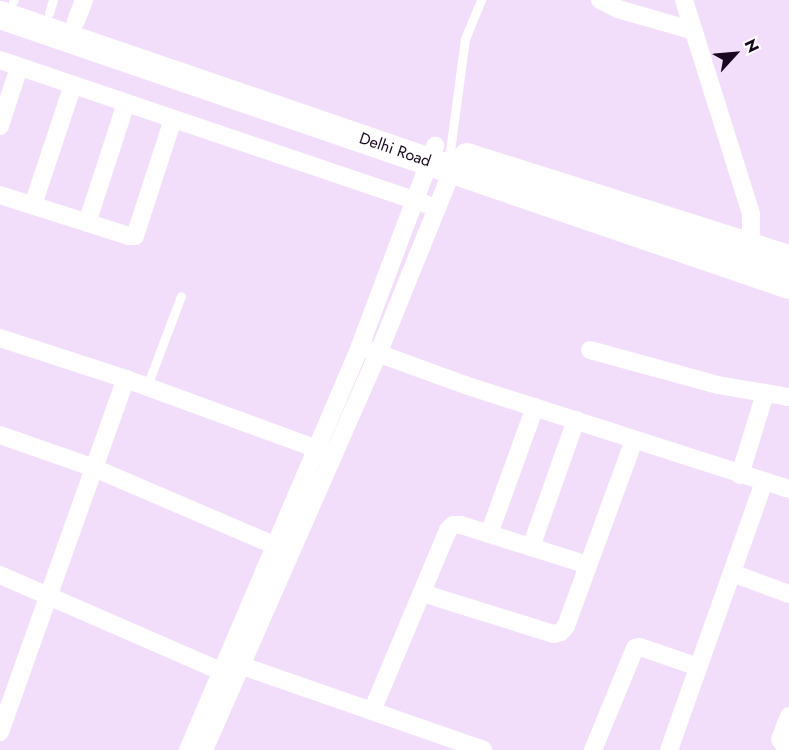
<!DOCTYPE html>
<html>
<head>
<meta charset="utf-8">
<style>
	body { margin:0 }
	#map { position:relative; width:789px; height:750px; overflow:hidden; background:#f2defa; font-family:Jost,sans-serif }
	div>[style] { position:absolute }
	.service>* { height:9px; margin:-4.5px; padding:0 4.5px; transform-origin:4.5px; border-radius:4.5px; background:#fff }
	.minor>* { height:18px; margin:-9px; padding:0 9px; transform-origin:9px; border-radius:9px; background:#fff }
	.primary>* { height:28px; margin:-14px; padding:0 14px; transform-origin:14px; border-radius:14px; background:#fff }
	span { translate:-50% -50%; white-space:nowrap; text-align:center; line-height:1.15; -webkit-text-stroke:6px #fff; paint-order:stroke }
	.street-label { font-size:16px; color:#1a0821 }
	.north { position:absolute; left:705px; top:24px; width:60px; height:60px; -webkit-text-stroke:4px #fff; paint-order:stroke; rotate:64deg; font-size:16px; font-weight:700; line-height:24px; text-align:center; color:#1a0821 }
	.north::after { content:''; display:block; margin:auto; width:21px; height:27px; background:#1a0821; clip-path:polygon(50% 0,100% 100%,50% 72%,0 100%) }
</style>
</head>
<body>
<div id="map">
	<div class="service">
		<i style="left:13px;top:1px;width:1px;rotate:-45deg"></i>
		<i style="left:49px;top:13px;width:14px;rotate:-73deg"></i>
		<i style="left:445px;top:164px;width:14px;rotate:-69deg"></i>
		<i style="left:450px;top:151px;width:113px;rotate:-82.4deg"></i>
		<i style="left:465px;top:39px;width:42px;rotate:-67.7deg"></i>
		<i style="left:147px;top:386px;width:96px;rotate:-69.3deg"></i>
	</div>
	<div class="minor">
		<i style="left:600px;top:0;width:20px;rotate:27deg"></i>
		<i style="left:618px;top:9px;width:79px;rotate:16.1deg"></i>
		<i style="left:684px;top:0;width:224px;rotate:72.6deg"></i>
		<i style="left:751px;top:214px;width:40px;rotate:90deg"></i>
		<i style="left:76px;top:21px;width:22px;rotate:-69deg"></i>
		<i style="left:0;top:60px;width:450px;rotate:18.7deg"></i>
		<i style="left:0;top:126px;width:62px;rotate:-72.1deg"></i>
		<i style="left:0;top:195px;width:135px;rotate:17.6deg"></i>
		<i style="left:129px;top:236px;width:6px"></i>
		<i style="left:135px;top:236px;width:123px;rotate:-72deg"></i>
		<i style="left:33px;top:205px;width:126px;rotate:-71.6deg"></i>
		<i style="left:87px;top:223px;width:126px;rotate:-72deg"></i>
		<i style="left:0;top:338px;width:133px;rotate:18deg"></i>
		<i style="left:126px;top:379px;width:215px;rotate:20.1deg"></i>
		<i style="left:369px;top:350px;width:102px;rotate:20deg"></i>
		<i style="left:465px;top:385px;width:340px;rotate:17.8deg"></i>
		<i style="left:590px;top:350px;width:133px;rotate:15.3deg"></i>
		<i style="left:718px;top:385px;width:72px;rotate:9.6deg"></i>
		<i style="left:0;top:435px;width:100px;rotate:19.3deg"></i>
		<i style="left:94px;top:468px;width:211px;rotate:23.2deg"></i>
		<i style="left:740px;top:475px;width:86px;rotate:-73deg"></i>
		<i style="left:489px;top:534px;width:135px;rotate:-70.1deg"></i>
		<i style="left:531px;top:547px;width:135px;rotate:-70.5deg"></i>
		<i style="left:732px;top:573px;width:61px;rotate:20.2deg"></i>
		<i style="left:0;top:575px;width:253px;rotate:23.5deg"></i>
		<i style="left:422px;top:593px;width:138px;rotate:17.3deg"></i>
		<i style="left:554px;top:634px;width:7px;rotate:-16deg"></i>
		<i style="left:561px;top:632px;width:8px;rotate:-50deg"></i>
		<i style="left:566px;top:626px;width:198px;rotate:-69.9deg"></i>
		<i style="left:231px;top:662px;width:267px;rotate:19.2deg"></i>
		<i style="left:372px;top:711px;width:196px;rotate:-67.2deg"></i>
		<i style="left:448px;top:530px;width:7px;rotate:-45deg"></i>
		<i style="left:453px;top:525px;width:8px"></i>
		<i style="left:461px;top:525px;width:133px;rotate:17.5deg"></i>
		<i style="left:789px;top:716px;width:25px;rotate:111deg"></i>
		<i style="left:780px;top:739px;width:7px;rotate:56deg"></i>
		<i style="left:784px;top:745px;width:5px;rotate:22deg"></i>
		<i style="left:0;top:732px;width:375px;rotate:-70.4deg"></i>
		<i style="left:188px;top:750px;width:439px;rotate:-66.9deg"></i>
		<i style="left:360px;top:346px;width:214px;rotate:-69.4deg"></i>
		<i style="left:204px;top:750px;width:433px;rotate:-66.3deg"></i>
		<i style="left:378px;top:354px;width:208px;rotate:-68deg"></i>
		<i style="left:593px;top:750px;width:110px;rotate:-67.6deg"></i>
		<i style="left:635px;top:648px;width:5px;rotate:-11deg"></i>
		<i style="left:640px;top:647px;width:61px;rotate:19deg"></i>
		<i style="left:669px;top:750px;width:284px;rotate:-70.5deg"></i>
	</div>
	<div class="primary">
		<i style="left:0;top:15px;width:834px;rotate:18.89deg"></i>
		<i style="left:467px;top:157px;width:338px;rotate:17.6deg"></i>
	</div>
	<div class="street-label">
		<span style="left:395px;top:150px;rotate:19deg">Delhi Road</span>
	</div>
	<div class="north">N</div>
</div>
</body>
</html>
